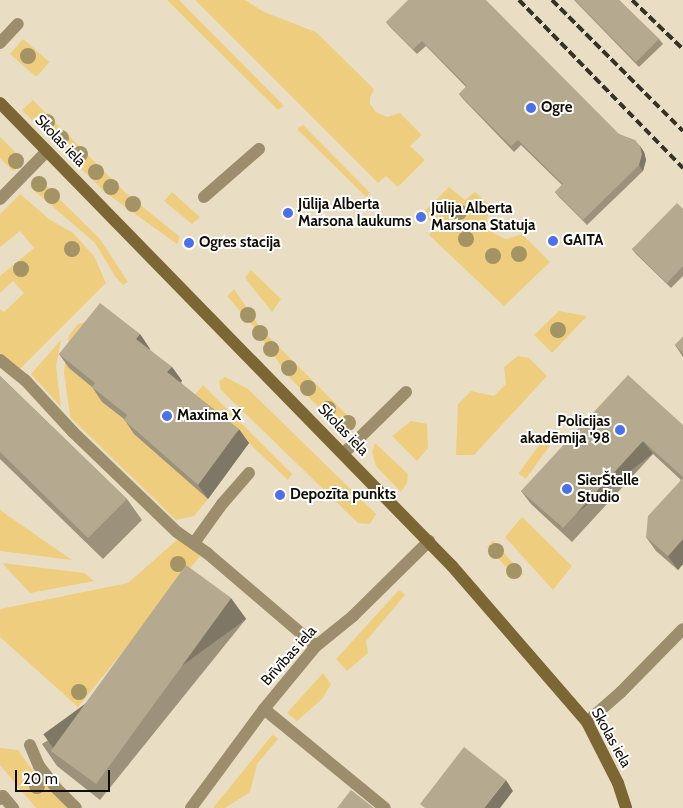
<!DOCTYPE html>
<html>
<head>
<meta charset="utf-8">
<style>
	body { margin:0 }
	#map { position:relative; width:683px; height:808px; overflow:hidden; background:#e9dec3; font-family:Cabin,sans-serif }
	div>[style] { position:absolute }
	.green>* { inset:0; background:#eece7e; transform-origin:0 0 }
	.lane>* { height:12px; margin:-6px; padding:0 6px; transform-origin:6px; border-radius:6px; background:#9c8e6d }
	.street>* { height:12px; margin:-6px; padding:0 6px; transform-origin:6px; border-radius:6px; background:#9c8e6d }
	.secondary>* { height:12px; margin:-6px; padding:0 6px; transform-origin:6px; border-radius:6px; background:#7b6634 }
	.rail>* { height:4px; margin-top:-2px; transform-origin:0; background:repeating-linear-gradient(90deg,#373227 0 8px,transparent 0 12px) }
	.trees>* { width:16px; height:16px; margin:-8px; border-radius:50%; background:#a49364 }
	.wall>* { inset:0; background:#9c927c }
	.shaded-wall>* { inset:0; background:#7f7765; transform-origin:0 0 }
	.building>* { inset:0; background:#b5aa90; transform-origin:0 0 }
	.dots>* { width:14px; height:14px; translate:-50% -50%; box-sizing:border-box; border:2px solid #fff; border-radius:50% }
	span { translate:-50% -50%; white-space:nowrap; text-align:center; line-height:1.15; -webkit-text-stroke:4px #fff; paint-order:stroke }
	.poi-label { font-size:15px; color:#100c04; font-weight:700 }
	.left { translate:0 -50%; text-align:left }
	.right { translate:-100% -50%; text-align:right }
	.street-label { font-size:15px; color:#100c04 }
	.scale { position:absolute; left:15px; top:770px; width:95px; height:22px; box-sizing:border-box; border:2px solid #100c04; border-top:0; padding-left:6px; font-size:15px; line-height:18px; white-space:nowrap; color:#100c04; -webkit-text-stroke:4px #fff; paint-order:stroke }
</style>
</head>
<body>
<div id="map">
	<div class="green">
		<i style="clip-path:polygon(167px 0,179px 0,284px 106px,278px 110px)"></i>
		<i style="clip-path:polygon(195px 0,245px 0,264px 12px,316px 32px,374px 89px,370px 98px,370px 104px,376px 112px,387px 117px,400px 113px,422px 135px,410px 146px,425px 160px,398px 187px,386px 176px,378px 183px)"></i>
		<i style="left:23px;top:39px;width:35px;height:20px;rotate:41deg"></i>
		<i style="clip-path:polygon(33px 100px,128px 195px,180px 237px,177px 244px,106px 193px,22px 110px)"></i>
		<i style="clip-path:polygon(303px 125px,370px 193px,366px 197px,297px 129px)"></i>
		<i style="clip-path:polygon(0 137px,22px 159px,21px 165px,13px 171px,0 158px)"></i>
		<i style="clip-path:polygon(37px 177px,100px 239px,128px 282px,123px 285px,115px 276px,95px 243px,30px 187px)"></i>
		<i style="clip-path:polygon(449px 187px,465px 200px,475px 192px,491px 206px,487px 218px,488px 227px,493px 233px,506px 239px,522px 234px,550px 262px,504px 306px,429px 235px,436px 226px,423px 213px)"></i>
		<i style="clip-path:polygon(172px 192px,200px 217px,192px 224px,164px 201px)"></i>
		<i style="clip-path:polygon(20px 194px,49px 219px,73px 233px,94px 256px,106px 283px,19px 370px,0 355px,0 309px,4px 312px,24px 293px,13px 281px,0 293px,0 276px,34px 248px,20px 231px,0 247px,0 214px)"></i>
		<i style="clip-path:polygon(251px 270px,281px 299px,272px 312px,245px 278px)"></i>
		<i style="clip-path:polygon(234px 289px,262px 330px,355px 423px,347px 429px,338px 427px,289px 377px,252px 325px,227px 296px)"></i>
		<i style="clip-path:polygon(559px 311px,587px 316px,552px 353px,534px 335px)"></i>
		<i style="clip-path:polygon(104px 317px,105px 397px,102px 402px,137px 429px,208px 499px,194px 516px,176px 520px,70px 417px,64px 371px,69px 335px,78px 324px)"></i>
		<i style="clip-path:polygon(61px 340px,56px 366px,61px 407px,31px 374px)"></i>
		<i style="clip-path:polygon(518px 356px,529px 358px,547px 376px,474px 455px,456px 455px,458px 404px,471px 391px,494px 396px,506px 384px,504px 367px)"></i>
		<i style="clip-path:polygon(225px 377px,248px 389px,376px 514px,370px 524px,358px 523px,221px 390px,219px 381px)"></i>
		<i style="clip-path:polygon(203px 385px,292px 474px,288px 480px,249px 443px,192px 398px)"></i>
		<i style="clip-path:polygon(411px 421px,427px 424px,428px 448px,417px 461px,392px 436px)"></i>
		<i style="left:545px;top:437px;width:9px;height:45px;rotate:36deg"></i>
		<i style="clip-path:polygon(375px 443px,408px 474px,407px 483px,401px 492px,376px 466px,372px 452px)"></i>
		<i style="clip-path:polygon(0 510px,72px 560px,0 551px)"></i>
		<i style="clip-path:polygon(522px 517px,572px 566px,553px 590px,505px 537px)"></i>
		<i style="clip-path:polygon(179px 538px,201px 555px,78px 707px,0 637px,0 609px,128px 583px)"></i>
		<i style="clip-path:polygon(493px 541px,523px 574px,518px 579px,487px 547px)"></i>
		<i style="clip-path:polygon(2px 563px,84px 573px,94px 581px,30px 593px)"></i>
		<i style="clip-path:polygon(399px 590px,405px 595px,366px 641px,368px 653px,347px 671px,336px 659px)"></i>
		<i style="clip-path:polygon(323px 673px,331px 684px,322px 699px,297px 721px,287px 713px)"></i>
		<i style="clip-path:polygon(273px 734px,278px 739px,257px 764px,250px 792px,225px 808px,213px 808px)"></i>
		<i style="clip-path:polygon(0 748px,18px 750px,30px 767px,67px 808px,36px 808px,0 765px)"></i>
	</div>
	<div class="lane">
		<i style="left:0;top:43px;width:26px;rotate:-47deg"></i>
		<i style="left:204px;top:197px;width:73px;rotate:-41.1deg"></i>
		<i style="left:0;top:199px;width:67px;rotate:-45.6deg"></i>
		<i style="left:0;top:360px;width:32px;rotate:39deg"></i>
		<i style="left:25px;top:380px;width:71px;rotate:47.3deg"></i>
		<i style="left:73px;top:432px;width:144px;rotate:43.9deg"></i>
		<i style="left:177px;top:532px;width:37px;rotate:35deg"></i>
		<i style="left:207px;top:553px;width:143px;rotate:40.5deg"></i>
		<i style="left:344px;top:453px;width:87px;rotate:-44.5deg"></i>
		<i style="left:194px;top:543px;width:48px;rotate:-54.3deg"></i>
		<i style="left:222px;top:504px;width:41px;rotate:-48.9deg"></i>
		<i style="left:264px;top:709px;width:156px;rotate:39.3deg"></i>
		<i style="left:30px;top:745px;width:23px;rotate:67deg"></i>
		<i style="left:39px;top:766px;width:28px;rotate:52deg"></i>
		<i style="left:56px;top:788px;width:28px;rotate:45deg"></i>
		<i style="left:0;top:799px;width:4px;rotate:-45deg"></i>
		<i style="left:3px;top:796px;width:16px;rotate:50deg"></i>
	</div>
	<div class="street">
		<i style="left:587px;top:722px;width:45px;rotate:-41.4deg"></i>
		<i style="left:621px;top:692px;width:88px;rotate:-45.5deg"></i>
		<i style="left:191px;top:808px;width:123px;rotate:-53.6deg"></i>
		<i style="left:264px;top:709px;width:82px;rotate:-50.5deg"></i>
		<i style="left:316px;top:646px;width:48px;rotate:-39deg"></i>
		<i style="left:353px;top:616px;width:107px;rotate:-44.6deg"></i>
	</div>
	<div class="secondary">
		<i style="left:0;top:103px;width:647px;rotate:45.69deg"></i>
		<i style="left:452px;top:566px;width:206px;rotate:49.1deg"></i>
		<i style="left:587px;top:722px;width:68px;rotate:63.1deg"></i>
		<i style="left:618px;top:783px;width:26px;rotate:72deg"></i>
	</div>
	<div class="rail">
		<i style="left:519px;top:0;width:235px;rotate:45.7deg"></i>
		<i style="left:552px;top:0;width:185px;rotate:45deg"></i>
		<i style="left:632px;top:0;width:71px;rotate:43.9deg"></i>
	</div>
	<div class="trees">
		<i style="left:28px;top:56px"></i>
		<i style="left:47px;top:122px"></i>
		<i style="left:61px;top:138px"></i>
		<i style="left:80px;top:154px"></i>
		<i style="left:16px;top:161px"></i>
		<i style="left:96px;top:172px"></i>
		<i style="left:39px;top:184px"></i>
		<i style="left:111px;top:187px"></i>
		<i style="left:52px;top:196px"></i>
		<i style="left:133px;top:204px"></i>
		<i style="left:459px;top:212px"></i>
		<i style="left:466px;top:239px"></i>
		<i style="left:72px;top:249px"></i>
		<i style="left:519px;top:254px"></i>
		<i style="left:493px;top:256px"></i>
		<i style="left:21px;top:269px"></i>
		<i style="left:248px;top:315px"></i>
		<i style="left:558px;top:330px"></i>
		<i style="left:260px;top:333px"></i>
		<i style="left:271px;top:349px"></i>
		<i style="left:289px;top:368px"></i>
		<i style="left:308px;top:388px"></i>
		<i style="left:328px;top:409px"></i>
		<i style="left:348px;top:423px"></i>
		<i style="left:496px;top:551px"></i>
		<i style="left:178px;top:564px"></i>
		<i style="left:514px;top:571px"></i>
		<i style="left:79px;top:692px"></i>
		<i style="left:37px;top:786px"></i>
	</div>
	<div class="wall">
		<i style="clip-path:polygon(574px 0,619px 0,659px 39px,663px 44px,639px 67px)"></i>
		<i style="clip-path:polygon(386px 22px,619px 134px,640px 146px,644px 152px,646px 160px,643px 171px,587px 225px,559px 197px,555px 192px,562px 185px,521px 145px,514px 152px,463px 99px,459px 94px,466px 87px,426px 46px,417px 54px,390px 27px)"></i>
		<i style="clip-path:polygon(683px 209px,683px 276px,671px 288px,636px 254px,632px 249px)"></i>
		<i style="clip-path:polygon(140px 334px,150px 349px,149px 350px,172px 367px,182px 381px,181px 383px,249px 443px,208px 499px,134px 434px,124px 419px,102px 402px,92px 387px,69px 368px,59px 354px)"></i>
		<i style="clip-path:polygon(683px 337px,683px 357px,675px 345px)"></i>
		<i style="clip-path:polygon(0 376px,127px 499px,142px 520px,103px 559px,0 459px)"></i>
		<i style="clip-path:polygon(683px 425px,683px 564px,678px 570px,656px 551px,646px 537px,681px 480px,653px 454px,572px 542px,531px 504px,521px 491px)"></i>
		<i style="clip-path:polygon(246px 619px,100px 800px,57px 766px,42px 744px)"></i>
	</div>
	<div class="shaded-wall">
		<i style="clip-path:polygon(640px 146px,644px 152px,646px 160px,643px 171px,639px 165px)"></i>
		<i style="clip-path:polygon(140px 334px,150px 349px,146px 354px,136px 339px)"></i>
		<i style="left:172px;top:367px;width:17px;height:7px;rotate:54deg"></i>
		<i style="clip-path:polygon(239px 429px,249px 443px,208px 499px,198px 485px)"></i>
		<i style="left:643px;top:441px;width:16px;height:118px;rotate:52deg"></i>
		<i style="clip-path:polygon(683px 539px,683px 564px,678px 570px,668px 556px)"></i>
		<i style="left:231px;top:598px;width:26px;height:232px;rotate:54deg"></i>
		<i style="clip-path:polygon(506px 780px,513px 791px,500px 808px,484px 808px)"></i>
	</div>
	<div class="building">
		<i style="clip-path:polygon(408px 0,486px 0,619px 134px,635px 140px,640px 146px,642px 154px,639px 165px,583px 220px,555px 192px,563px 184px,518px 140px,511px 146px,459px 94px,467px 86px,422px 41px,413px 49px,386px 22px)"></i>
		<i style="clip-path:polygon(575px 0,619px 0,659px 39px,636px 62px)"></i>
		<i style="clip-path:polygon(677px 203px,683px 209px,683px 266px,667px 283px,632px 249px)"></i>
		<i style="clip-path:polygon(100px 303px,140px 334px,136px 339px,172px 367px,167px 372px,239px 429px,198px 485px,124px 420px,127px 415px,92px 387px,95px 383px,59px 354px)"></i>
		<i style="clip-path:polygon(683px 337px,683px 353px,675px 345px)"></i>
		<i style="clip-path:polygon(628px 375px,683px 425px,683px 477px,643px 441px,563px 528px,521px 491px)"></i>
		<i style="clip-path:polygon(0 376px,127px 499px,88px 538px,0 452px)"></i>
		<i style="clip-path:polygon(683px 478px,683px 539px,668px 556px,646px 537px,648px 516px)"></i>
		<i style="left:186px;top:565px;width:56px;height:230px;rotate:36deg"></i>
		<i style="clip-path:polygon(464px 747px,506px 780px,484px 808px,425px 808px,420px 804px)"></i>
		<i style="clip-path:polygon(351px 790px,374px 808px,337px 808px)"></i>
	</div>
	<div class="dots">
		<i style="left:531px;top:108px;background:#4d70e4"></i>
		<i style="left:288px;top:213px;background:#4d70e4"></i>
		<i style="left:421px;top:217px;background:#4d70e4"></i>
		<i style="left:553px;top:241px;background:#4d70e4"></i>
		<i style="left:189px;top:243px;background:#4d70e4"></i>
		<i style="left:167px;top:416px;background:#4d70e4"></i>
		<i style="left:620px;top:430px;background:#4d70e4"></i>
		<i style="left:567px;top:489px;background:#4d70e4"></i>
		<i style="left:280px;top:495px;background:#4d70e4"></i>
	</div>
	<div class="poi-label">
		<span class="left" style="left:541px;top:108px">Ogre</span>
		<span class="left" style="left:298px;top:213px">Jūlija Alberta<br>Marsona laukums</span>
		<span class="left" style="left:431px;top:217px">Jūlija Alberta<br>Marsona Statuja</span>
		<span class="left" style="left:563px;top:241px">GAITA</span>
		<span class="left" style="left:199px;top:243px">Ogres stacija</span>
		<span class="left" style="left:177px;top:416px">Maxima X</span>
		<span class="right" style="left:610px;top:430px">Policijas<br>akadēmija '98</span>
		<span class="left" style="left:577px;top:489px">SierŠtelle<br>Studio</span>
		<span class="left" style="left:290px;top:495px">Depozīta punkts</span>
	</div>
	<div class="street-label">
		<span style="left:60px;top:141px;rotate:46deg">Skolas iela</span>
		<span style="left:343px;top:430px;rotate:46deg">Skolas iela</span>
		<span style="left:289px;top:656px;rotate:-48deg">Brīvības iela</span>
		<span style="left:611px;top:738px;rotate:61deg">Skolas iela</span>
	</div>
	<div class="scale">20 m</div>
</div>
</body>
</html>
